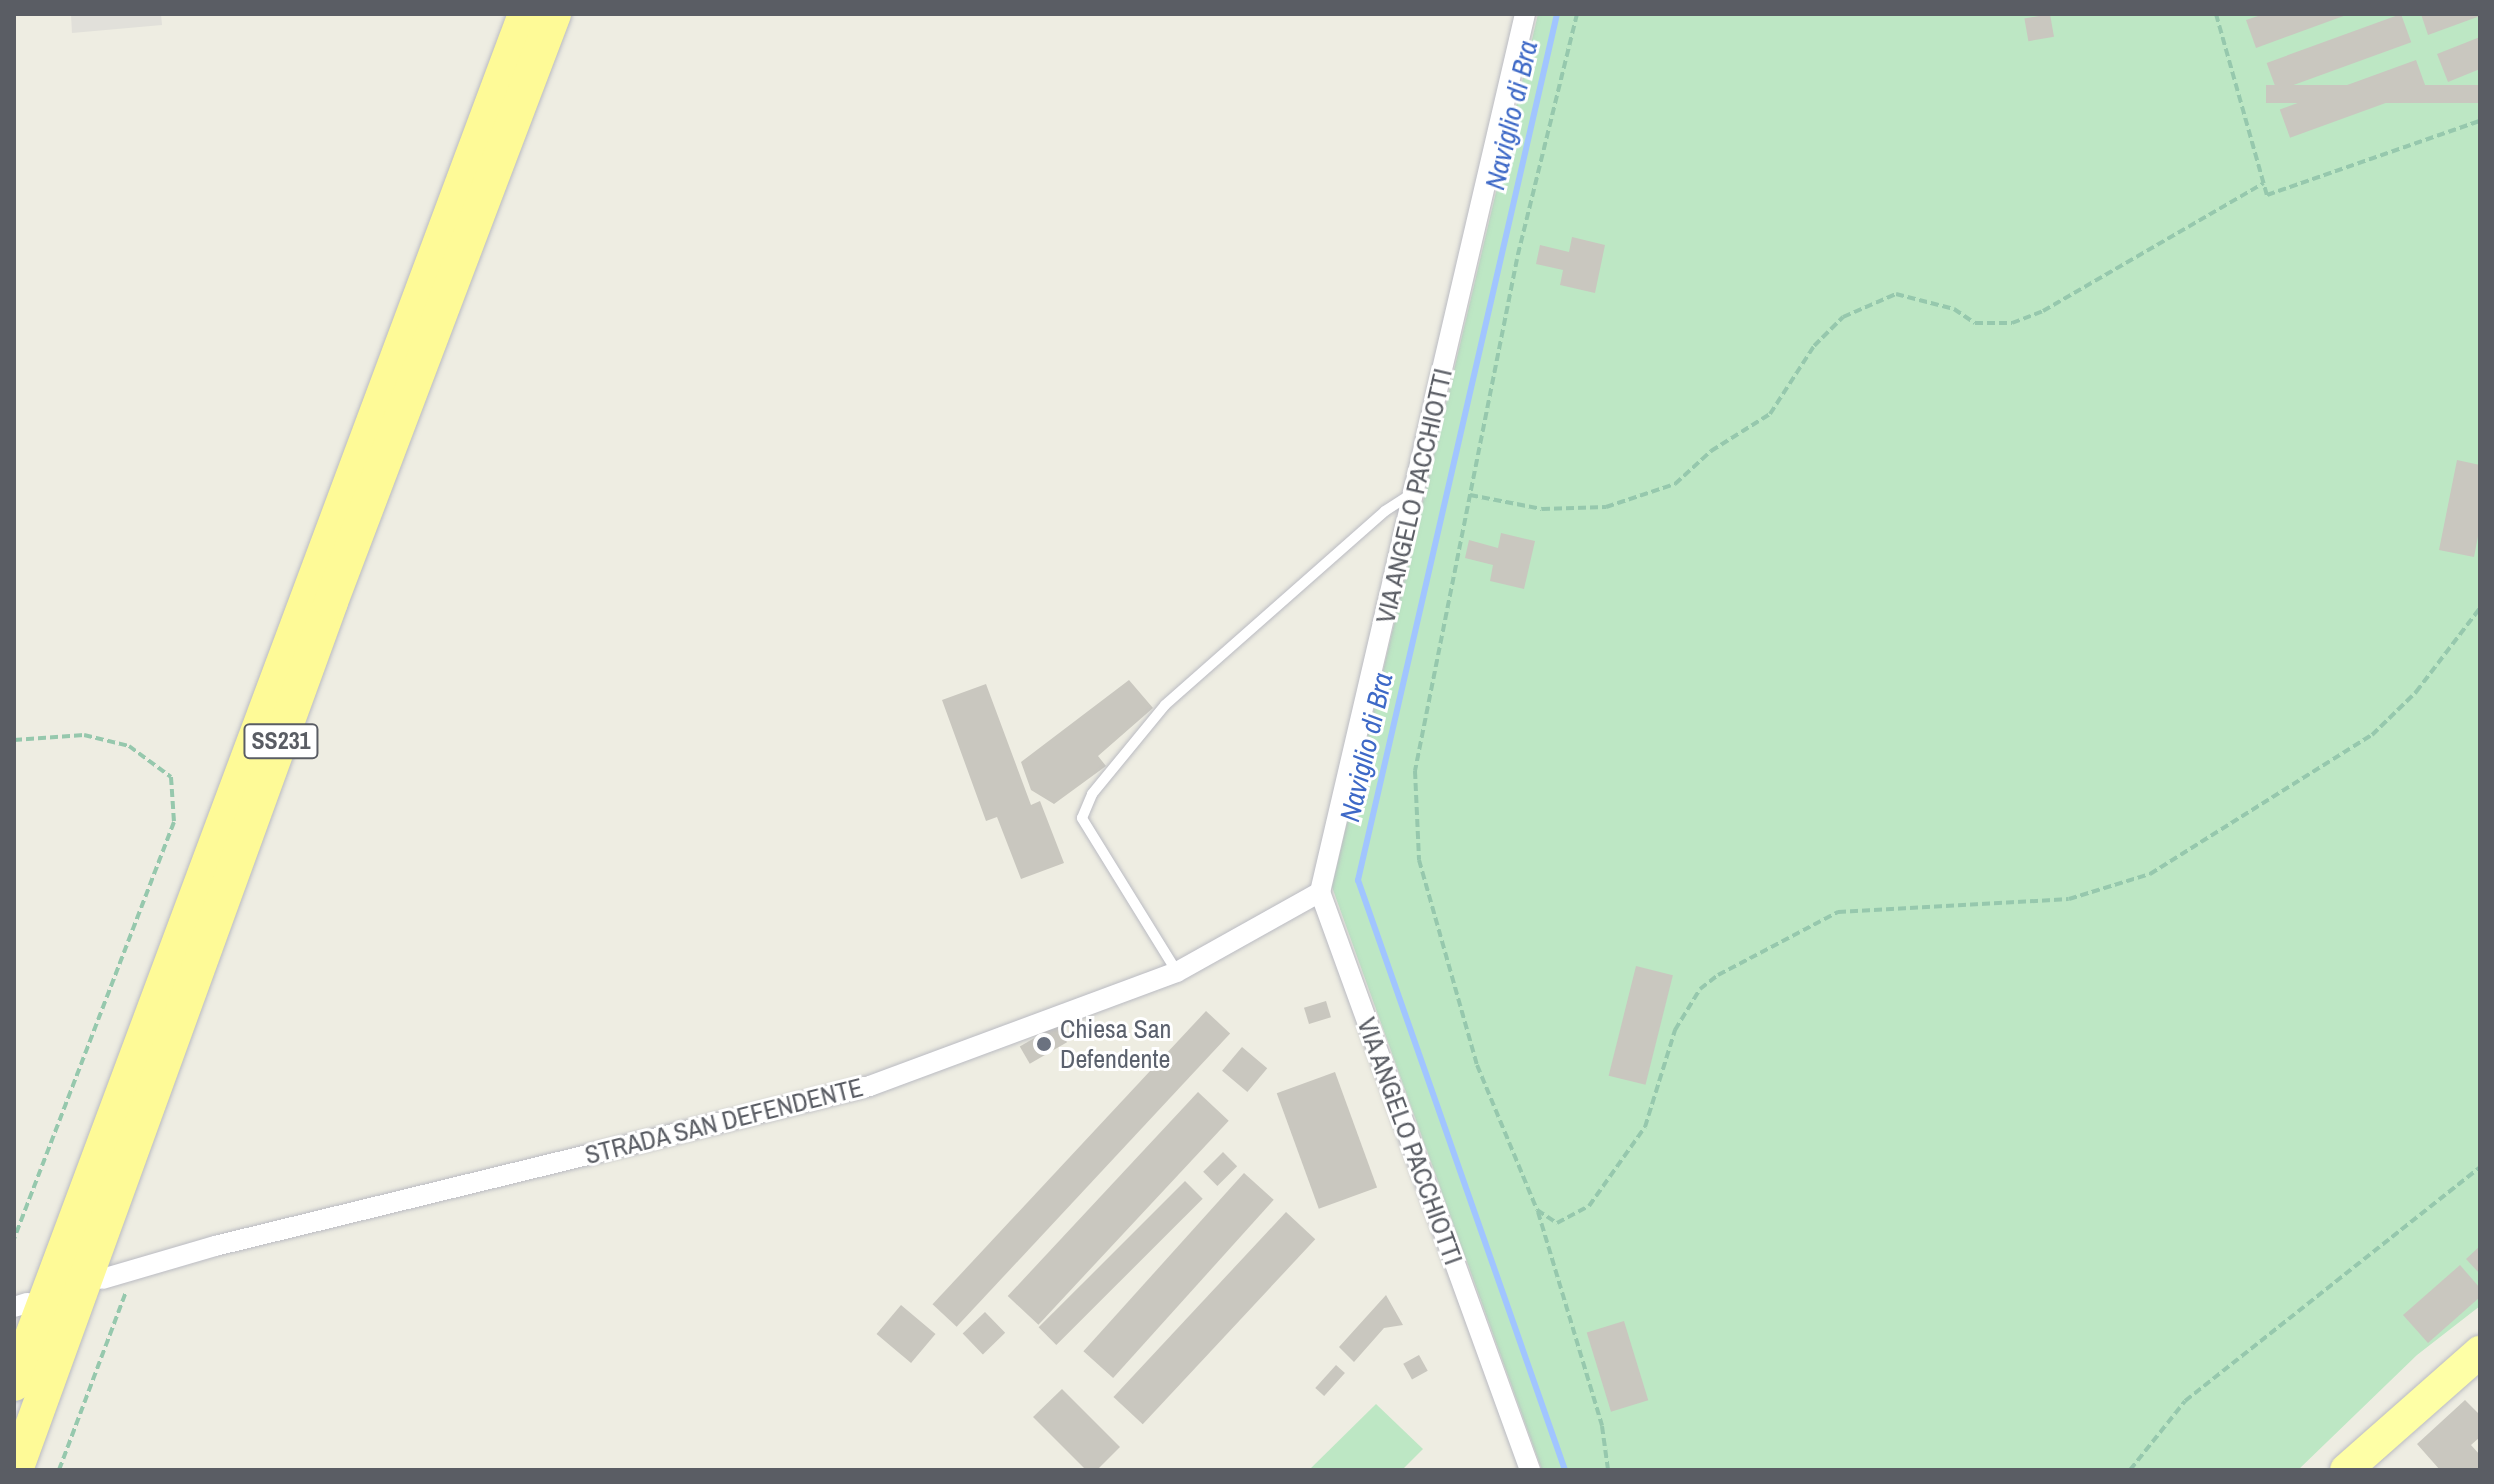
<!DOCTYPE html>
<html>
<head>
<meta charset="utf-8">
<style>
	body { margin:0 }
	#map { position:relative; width:2494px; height:1484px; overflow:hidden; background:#eeede2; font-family:"Archivo Narrow",sans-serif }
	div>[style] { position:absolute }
	.industrial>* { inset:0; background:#e1e0da }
	.green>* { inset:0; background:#bde7c4 }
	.stream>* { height:6px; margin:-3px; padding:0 3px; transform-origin:3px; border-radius:3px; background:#a1c5ff }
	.building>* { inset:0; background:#c9c7bf; transform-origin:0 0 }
	.path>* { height:4px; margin-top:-2px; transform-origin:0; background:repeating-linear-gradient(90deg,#96c8ad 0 8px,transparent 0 12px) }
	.roads { filter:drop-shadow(0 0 2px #babbc2) drop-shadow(0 0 2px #babbc2) }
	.service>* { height:10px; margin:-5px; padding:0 5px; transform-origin:5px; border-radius:5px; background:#fff }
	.minor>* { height:20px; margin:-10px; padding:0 10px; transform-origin:10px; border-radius:10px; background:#fff }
	.primary>* { height:32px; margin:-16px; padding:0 16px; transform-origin:16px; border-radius:16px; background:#feffa6 }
	.trunk>* { height:34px; margin:-17px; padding:0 17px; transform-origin:17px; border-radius:17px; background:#fefa97 }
	.dots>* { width:22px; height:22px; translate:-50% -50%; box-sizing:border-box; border:4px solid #fff; border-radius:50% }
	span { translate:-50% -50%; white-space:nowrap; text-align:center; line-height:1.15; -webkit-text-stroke:6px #fff; paint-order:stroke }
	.shield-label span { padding:2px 6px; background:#fff; border:2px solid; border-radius:6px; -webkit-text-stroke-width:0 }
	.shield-label { font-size:24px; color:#5a5d64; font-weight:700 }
	.street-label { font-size:26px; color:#5a5d64 }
	.worship-label { font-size:26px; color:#5b616d }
	.left { translate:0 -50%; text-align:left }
	.water-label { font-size:28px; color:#3e69c7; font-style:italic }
	.frame { position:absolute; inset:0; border:16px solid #5a5d64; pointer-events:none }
</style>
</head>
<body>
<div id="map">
	<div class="industrial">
		<i style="clip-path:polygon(71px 14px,161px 14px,162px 25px,72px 33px)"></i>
	</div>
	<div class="green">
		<i style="clip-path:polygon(1538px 14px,2480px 14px,2480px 1306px,2417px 1355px,2298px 1470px,1542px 1470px,1332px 887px)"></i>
		<i style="clip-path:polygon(1376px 1404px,1423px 1449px,1402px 1470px,1309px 1470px)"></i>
	</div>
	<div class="stream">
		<i style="left:1557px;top:14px;width:889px;rotate:102.94deg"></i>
		<i style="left:1358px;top:880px;width:625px;rotate:70.67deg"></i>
	</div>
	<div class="building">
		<i style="left:2050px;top:14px;width:23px;height:26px;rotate:80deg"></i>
		<i style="clip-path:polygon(2264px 14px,2349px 14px,2256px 48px,2246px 20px)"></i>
		<i style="left:2401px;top:14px;width:30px;height:143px;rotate:70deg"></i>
		<i style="clip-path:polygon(2421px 14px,2480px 14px,2480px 16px,2428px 35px)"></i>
		<i style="clip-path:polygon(2480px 37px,2480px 69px,2448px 82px,2437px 54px)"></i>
		<i style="left:2416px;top:60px;width:30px;height:145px;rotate:70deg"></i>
		<i style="left:2480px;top:85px;width:18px;height:214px;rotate:90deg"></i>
		<i style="clip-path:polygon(1572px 237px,1605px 245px,1595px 293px,1560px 285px,1563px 270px,1536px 264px,1540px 245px,1569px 252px)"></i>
		<i style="clip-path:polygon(2457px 460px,2480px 465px,2480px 526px,2474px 557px,2439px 550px)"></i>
		<i style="clip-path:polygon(1501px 533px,1535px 541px,1524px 589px,1490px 581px,1493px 565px,1465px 558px,1469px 540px,1498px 548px)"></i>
		<i style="clip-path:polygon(1129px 680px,1153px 708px,1098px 756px,1106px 766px,1054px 804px,1031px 790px,1021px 762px)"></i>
		<i style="clip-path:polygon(986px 684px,1031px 805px,1040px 801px,1064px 863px,1021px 879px,997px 817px,986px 821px,942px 700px)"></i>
		<i style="left:1636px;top:966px;width:38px;height:113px;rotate:14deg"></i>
		<i style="left:1326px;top:1001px;width:17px;height:23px;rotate:73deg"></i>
		<i style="left:1206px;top:1011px;width:33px;height:401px;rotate:43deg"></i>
		<i style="left:1057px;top:1025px;width:20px;height:43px;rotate:60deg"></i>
		<i style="left:1242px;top:1047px;width:33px;height:31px;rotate:40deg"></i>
		<i style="left:1335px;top:1072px;width:123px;height:62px;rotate:70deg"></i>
		<i style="left:1198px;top:1092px;width:42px;height:279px;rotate:43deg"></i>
		<i style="left:1223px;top:1152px;width:20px;height:28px;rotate:45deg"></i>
		<i style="left:1244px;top:1173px;width:40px;height:240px;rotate:42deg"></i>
		<i style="left:1185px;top:1181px;width:25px;height:207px;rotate:45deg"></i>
		<i style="left:1286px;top:1212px;width:40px;height:253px;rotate:43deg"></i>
		<i style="clip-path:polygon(2480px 1246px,2480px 1274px,2466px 1259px)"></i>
		<i style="clip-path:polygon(2460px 1265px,2480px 1288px,2480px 1297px,2428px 1343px,2403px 1315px)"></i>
		<i style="clip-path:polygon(1386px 1295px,1403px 1325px,1384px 1328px,1354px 1362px,1339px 1347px)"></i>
		<i style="left:901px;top:1305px;width:45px;height:38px;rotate:40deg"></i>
		<i style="left:985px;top:1312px;width:29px;height:31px;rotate:46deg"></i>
		<i style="left:1624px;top:1321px;width:83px;height:39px;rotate:73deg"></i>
		<i style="left:1419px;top:1355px;width:18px;height:18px;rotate:61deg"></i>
		<i style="left:1336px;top:1365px;width:12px;height:31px;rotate:42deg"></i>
		<i style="clip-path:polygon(1062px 1389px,1120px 1447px,1097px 1470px,1086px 1470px,1033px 1417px)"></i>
		<i style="clip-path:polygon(2465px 1400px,2480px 1415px,2480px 1437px,2471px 1445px,2480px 1455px,2480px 1470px,2440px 1470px,2417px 1444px)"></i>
	</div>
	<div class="path">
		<i style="left:1577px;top:14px;width:252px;rotate:103.8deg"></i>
		<i style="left:1517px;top:259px;width:522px;rotate:101.27deg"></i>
		<i style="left:1415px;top:771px;width:89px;rotate:87.4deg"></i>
		<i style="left:1419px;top:860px;width:213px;rotate:74.2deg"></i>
		<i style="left:1477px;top:1065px;width:157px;rotate:67.5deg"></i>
		<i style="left:1537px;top:1210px;width:24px;rotate:33deg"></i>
		<i style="left:1557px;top:1223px;width:36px;rotate:-28deg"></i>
		<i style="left:1589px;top:1206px;width:97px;rotate:-54.7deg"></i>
		<i style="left:1645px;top:1127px;width:102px;rotate:-72.8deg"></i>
		<i style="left:1675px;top:1030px;width:48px;rotate:-58.6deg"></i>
		<i style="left:1700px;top:989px;width:23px;rotate:-38deg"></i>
		<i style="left:1718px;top:975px;width:136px;rotate:-27.7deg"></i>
		<i style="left:1838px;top:912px;width:231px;rotate:-3.2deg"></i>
		<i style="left:2069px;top:899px;width:85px;rotate:-17.2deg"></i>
		<i style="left:2150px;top:874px;width:262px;rotate:-32.1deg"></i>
		<i style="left:2372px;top:735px;width:62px;rotate:-44.3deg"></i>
		<i style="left:2416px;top:692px;width:106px;rotate:-52.7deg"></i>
		<i style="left:2216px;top:14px;width:188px;rotate:74.3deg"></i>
		<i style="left:2267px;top:195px;width:225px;rotate:-19.2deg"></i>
		<i style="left:1470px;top:495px;width:73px;rotate:11deg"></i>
		<i style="left:1542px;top:509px;width:64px;rotate:-1.8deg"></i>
		<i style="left:1606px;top:507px;width:73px;rotate:-18.4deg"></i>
		<i style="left:1675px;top:484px;width:49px;rotate:-42.5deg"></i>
		<i style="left:1711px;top:451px;width:70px;rotate:-32.1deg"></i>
		<i style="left:1770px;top:414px;width:81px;rotate:-57.1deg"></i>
		<i style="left:1814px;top:346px;width:41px;rotate:-45deg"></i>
		<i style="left:1843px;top:317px;width:58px;rotate:-23.5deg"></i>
		<i style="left:1896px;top:294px;width:60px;rotate:14.5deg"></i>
		<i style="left:1954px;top:309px;width:25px;rotate:34deg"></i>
		<i style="left:1975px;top:323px;width:37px"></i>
		<i style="left:2012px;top:323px;width:33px;rotate:-21deg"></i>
		<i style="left:2043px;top:311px;width:255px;rotate:-30.1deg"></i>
		<i style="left:14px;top:740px;width:70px;rotate:-4.1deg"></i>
		<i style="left:84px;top:735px;width:46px;rotate:13.7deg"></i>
		<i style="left:129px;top:746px;width:52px;rotate:36.4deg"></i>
		<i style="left:171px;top:777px;width:45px;rotate:86.2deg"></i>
		<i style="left:174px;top:822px;width:446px;rotate:111deg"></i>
		<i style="left:1538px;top:1212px;width:223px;rotate:73.3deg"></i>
		<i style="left:1602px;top:1426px;width:44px;rotate:82.2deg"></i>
		<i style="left:59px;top:1470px;width:190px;rotate:-69.4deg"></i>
		<i style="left:2130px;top:1470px;width:88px;rotate:-51.4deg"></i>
		<i style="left:2185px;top:1401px;width:377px;rotate:-38.4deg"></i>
	</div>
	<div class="roads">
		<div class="service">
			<i style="left:1177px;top:972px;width:181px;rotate:-121.7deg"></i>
			<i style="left:1082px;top:818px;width:26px;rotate:-67deg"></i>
			<i style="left:1092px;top:794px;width:115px;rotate:-50.6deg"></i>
			<i style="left:1165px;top:705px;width:293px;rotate:-41.4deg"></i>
			<i style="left:1385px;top:511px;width:31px;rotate:-33deg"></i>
		</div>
		<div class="minor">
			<i style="left:1525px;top:14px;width:902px;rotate:103.14deg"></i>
			<i style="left:1320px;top:892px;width:615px;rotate:70.03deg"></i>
			<i style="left:102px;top:1279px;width:118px;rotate:-16.3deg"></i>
			<i style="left:215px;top:1246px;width:674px;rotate:-13.73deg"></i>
			<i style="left:870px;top:1086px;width:327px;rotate:-20.4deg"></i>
			<i style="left:1177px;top:972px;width:164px;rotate:-29.2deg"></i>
			<i style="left:14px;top:1307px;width:14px;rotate:-17deg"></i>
		</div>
		<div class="primary">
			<i style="left:2346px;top:1470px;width:179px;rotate:-41.4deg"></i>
		</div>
		<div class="trunk">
			<i style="left:14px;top:1384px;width:1462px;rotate:-69.54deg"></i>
			<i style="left:16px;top:1470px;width:923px;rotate:-70.05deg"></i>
			<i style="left:331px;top:602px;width:629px;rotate:-69.23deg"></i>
		</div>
	</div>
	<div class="dots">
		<i style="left:1044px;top:1044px;background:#6b7280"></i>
	</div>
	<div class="shield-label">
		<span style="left:281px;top:741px">SS231</span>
	</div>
	<div class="street-label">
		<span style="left:1414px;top:496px;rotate:-77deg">VIA ANGELO PACCHIOTTI</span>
		<span style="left:724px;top:1121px;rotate:-14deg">STRADA SAN DEFENDENTE</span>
		<span style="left:1410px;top:1141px;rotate:70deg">VIA ANGELO PACCHIOTTI</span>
	</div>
	<div class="worship-label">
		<span class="left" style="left:1060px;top:1044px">Chiesa San<br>Defendente</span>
	</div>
	<div class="water-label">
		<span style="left:1511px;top:115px;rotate:-77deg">Naviglio di Bra</span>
		<span style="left:1366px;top:747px;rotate:-77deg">Naviglio di Bra</span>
	</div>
	<div class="frame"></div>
</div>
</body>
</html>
